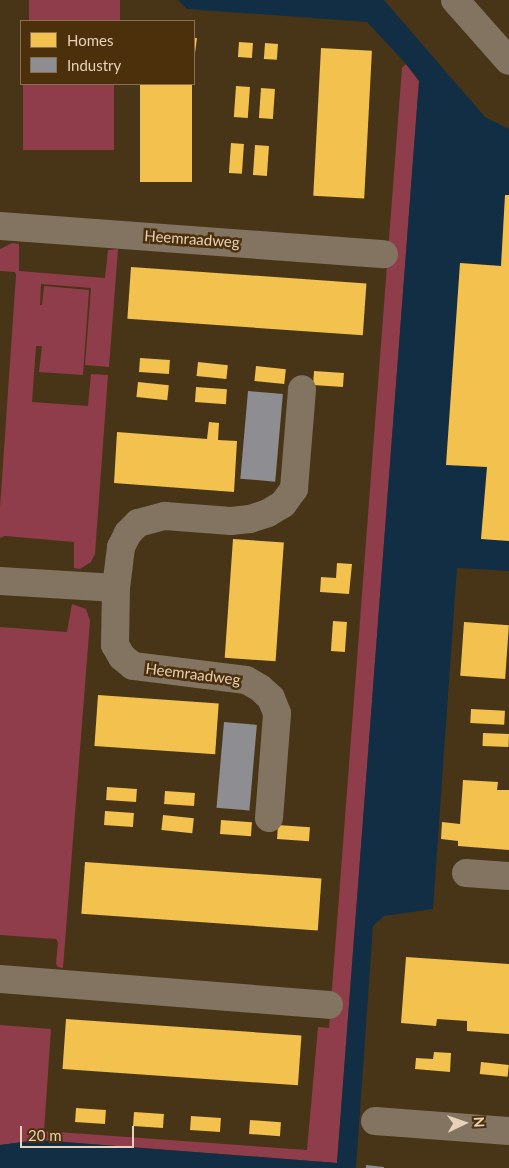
<!DOCTYPE html>
<html>
<head>
<meta charset="utf-8">
<style>
	body { margin:0 }
	#map { position:relative; width:509px; height:1168px; overflow:hidden; background:#483517; font-family:Lato,sans-serif }
	div>[style] { position:absolute }
	.green>* { inset:0; background:#8f3d4a; transform-origin:0 0 }
	.water>* { inset:0; background:#122e45 }
	.homes>* { inset:0; background:#f2c14e; transform-origin:0 0 }
	.industry>* { inset:0; background:#8d8d92; transform-origin:0 0 }
	.street>* { height:28px; margin:-14px; padding:0 14px; transform-origin:14px; border-radius:14px; background:#837361 }
	span { translate:-50% -50%; white-space:nowrap; text-align:center; line-height:1.15; -webkit-text-stroke:5px #4c300c; paint-order:stroke }
	.street-label { font-size:15px; color:#e7d1ba }
	.legend { position:absolute; left:20px; top:20px; width:175px; height:65px; box-sizing:border-box; background:#4c300c; border:1px solid #8a7052; margin:0; padding:6px 9px; list-style:none; font-size:15px; color:#e7d1ba }
	.legend li { display:flex; align-items:center; gap:10px; height:25px }
	.legend b { width:25px; border:1px solid #8a7052 }
	.north { position:absolute; left:439px; top:1098px; width:50px; height:50px; -webkit-text-stroke:4px #4c300c; paint-order:stroke; rotate:87deg; font-size:14px; font-weight:700; line-height:20px; text-align:center; color:#e7d1ba }
	.north::after { content:''; display:block; margin:auto; width:18px; height:22px; background:#e7d1ba; clip-path:polygon(50% 0,100% 100%,50% 72%,0 100%) }
	.scale { position:absolute; left:20px; top:1126px; width:114px; height:22px; box-sizing:border-box; border:2px solid #e7d1ba; border-top:0; padding-left:6px; font-size:15px; line-height:18px; white-space:nowrap; color:#e7d1ba; -webkit-text-stroke:4px #4c300c; paint-order:stroke }
</style>
</head>
<body>
<div id="map">
	<div class="green">
		<i style="left:29px;top:0;width:91px;height:21px"></i>
		<i style="clip-path:polygon(406px 64px,419px 81px,337px 1163px,38px 1140px,0 1145px,0 1025px,51px 1029px,44px 1131px,307px 1150px,318px 1027px,329px 1028px,402px 68px)"></i>
		<i style="left:23px;top:84px;width:91px;height:66px"></i>
		<i style="clip-path:polygon(12px 243px,19px 244px,19px 271px,105px 278px,108px 250px,118px 249px,109px 367px,85px 365px,91px 288px,41px 284px,40px 305px,42px 305px,44px 286px,89px 290px,83px 375px,39px 372px,42px 346px,36px 346px,32px 402px,88px 406px,91px 374px,108px 375px,95px 554px,91px 562px,80px 569px,74px 568px,74px 542px,5px 536px,0 538px,0 546px,0 508px,16px 275px,15px 272px,0 271px,0 249px)"></i>
		<i style="clip-path:polygon(72px 604px,86px 609px,90px 621px,63px 968px,58px 967px,56px 964px,58px 942px,56px 939px,0 935px,0 627px,67px 632px)"></i>
	</div>
	<div class="water">
		<i style="clip-path:polygon(178px 0,384px 0,485px 117px,509px 129px,509px 195px,505px 195px,501px 266px,460px 263px,446px 464px,487px 467px,481px 539px,509px 541px,509px 571px,457px 568px,433px 909px,384px 916px,373px 926px,356px 1168px,0 1168px,0 1145px,38px 1140px,337px 1163px,419px 81px,406px 64px,367px 22px,187px 9px)"></i>
	</div>
	<div class="homes">
		<i style="clip-path:polygon(194px 38px,197px 38px,195px 53px,194px 53px)"></i>
		<i style="left:239px;top:42px;width:14px;height:15px;rotate:4deg"></i>
		<i style="left:265px;top:43px;width:13px;height:16px;rotate:4deg"></i>
		<i style="left:321px;top:48px;width:51px;height:148px;rotate:3deg"></i>
		<i style="left:140px;top:84px;width:52px;height:98px"></i>
		<i style="left:236px;top:86px;width:14px;height:31px;rotate:4deg"></i>
		<i style="left:261px;top:88px;width:14px;height:30px;rotate:4deg"></i>
		<i style="left:231px;top:143px;width:13px;height:30px;rotate:4deg"></i>
		<i style="left:255px;top:145px;width:14px;height:30px;rotate:4deg"></i>
		<i style="clip-path:polygon(505px 195px,509px 195px,509px 541px,481px 539px,487px 467px,446px 465px,460px 263px,501px 266px)"></i>
		<i style="left:131px;top:267px;width:236px;height:52px;rotate:4deg"></i>
		<i style="left:140px;top:358px;width:30px;height:14px;rotate:4deg"></i>
		<i style="left:198px;top:362px;width:30px;height:14px;rotate:6deg"></i>
		<i style="left:256px;top:366px;width:30px;height:15px;rotate:6deg"></i>
		<i style="left:314px;top:371px;width:30px;height:14px;rotate:4deg"></i>
		<i style="left:138px;top:382px;width:31px;height:15px;rotate:6deg"></i>
		<i style="left:196px;top:387px;width:31px;height:15px;rotate:4deg"></i>
		<i style="clip-path:polygon(209px 422px,219px 423px,218px 440px,237px 441px,234px 492px,114px 483px,117px 432px,207px 439px)"></i>
		<i style="left:233px;top:539px;width:51px;height:119px;rotate:4deg"></i>
		<i style="clip-path:polygon(337px 563px,352px 564px,349px 594px,320px 592px,321px 577px,336px 578px)"></i>
		<i style="left:333px;top:621px;width:14px;height:30px;rotate:4deg"></i>
		<i style="left:464px;top:622px;width:45px;height:54px;rotate:4deg"></i>
		<i style="left:98px;top:695px;width:121px;height:51px;rotate:4deg"></i>
		<i style="left:471px;top:709px;width:34px;height:14px;rotate:3deg"></i>
		<i style="left:483px;top:733px;width:26px;height:13px;rotate:2deg"></i>
		<i style="clip-path:polygon(463px 780px,498px 782px,497px 790px,509px 790px,509px 850px,458px 846px,458px 841px,441px 839px,442px 822px,460px 824px)"></i>
		<i style="left:107px;top:787px;width:30px;height:13px;rotate:4deg"></i>
		<i style="left:165px;top:791px;width:30px;height:13px;rotate:4deg"></i>
		<i style="left:105px;top:811px;width:29px;height:14px;rotate:4deg"></i>
		<i style="left:163px;top:815px;width:31px;height:15px;rotate:6deg"></i>
		<i style="left:221px;top:820px;width:31px;height:14px;rotate:4deg"></i>
		<i style="left:278px;top:825px;width:32px;height:14px;rotate:4deg"></i>
		<i style="left:85px;top:862px;width:237px;height:52px;rotate:4deg"></i>
		<i style="clip-path:polygon(406px 957px,509px 964px,509px 1034px,467px 1031px,467px 1021px,437px 1019px,436px 1026px,401px 1023px)"></i>
		<i style="left:66px;top:1019px;width:236px;height:50px;rotate:4deg"></i>
		<i style="clip-path:polygon(434px 1052px,451px 1053px,450px 1072px,415px 1069px,416px 1058px,433px 1059px)"></i>
		<i style="left:481px;top:1062px;width:28px;height:12px;rotate:6deg"></i>
		<i style="left:76px;top:1108px;width:30px;height:14px;rotate:4deg"></i>
		<i style="left:134px;top:1112px;width:30px;height:14px;rotate:4deg"></i>
		<i style="left:191px;top:1116px;width:30px;height:14px;rotate:4deg"></i>
		<i style="left:250px;top:1120px;width:31px;height:14px;rotate:4deg"></i>
	</div>
	<div class="industry">
		<i style="left:248px;top:391px;width:35px;height:88px;rotate:5deg"></i>
		<i style="left:224px;top:722px;width:33px;height:86px;rotate:5deg"></i>
		<i style="clip-path:polygon(366px 1165px,384px 1167px,384px 1168px,366px 1168px)"></i>
	</div>
	<div class="street">
		<i style="left:455px;top:0;width:81px;rotate:48.5deg"></i>
		<i style="left:0;top:226px;width:385px;rotate:4.2deg"></i>
		<i style="left:0;top:581px;width:116px;rotate:3.5deg"></i>
		<i style="left:269px;top:818px;width:105px;rotate:-85.6deg"></i>
		<i style="left:277px;top:713px;width:16px;rotate:-112deg"></i>
		<i style="left:271px;top:698px;width:15px;rotate:-138deg"></i>
		<i style="left:260px;top:688px;width:16px;rotate:-150deg"></i>
		<i style="left:246px;top:680px;width:114px;rotate:-172.9deg"></i>
		<i style="left:133px;top:666px;width:14px;rotate:-141deg"></i>
		<i style="left:122px;top:657px;width:14px;rotate:-120deg"></i>
		<i style="left:115px;top:645px;width:57px;rotate:-89deg"></i>
		<i style="left:116px;top:588px;width:41px;rotate:-83deg"></i>
		<i style="left:121px;top:547px;width:16px;rotate:-63deg"></i>
		<i style="left:128px;top:533px;width:14px;rotate:-45deg"></i>
		<i style="left:138px;top:523px;width:28px;rotate:-15deg"></i>
		<i style="left:165px;top:516px;width:66px;rotate:4.3deg"></i>
		<i style="left:231px;top:521px;width:19px;rotate:-6deg"></i>
		<i style="left:250px;top:519px;width:19px;rotate:-18deg"></i>
		<i style="left:268px;top:513px;width:17px;rotate:-31deg"></i>
		<i style="left:283px;top:504px;width:19px;rotate:-54deg"></i>
		<i style="left:294px;top:489px;width:100px;rotate:-85.4deg"></i>
		<i style="left:466px;top:873px;width:43px;rotate:4deg"></i>
		<i style="left:0;top:979px;width:330px;rotate:4.5deg"></i>
		<i style="left:375px;top:1121px;width:134px;rotate:4.3deg"></i>
	</div>
	<div class="street-label">
		<span style="left:192px;top:239px;rotate:4deg">Heemraadweg</span>
		<span style="left:193px;top:674px;rotate:7deg">Heemraadweg</span>
	</div>
	<ul class="legend">
	<li><b style="height:14px;background:#f2c14e"></b>Homes</li>
	<li><b style="height:14px;background:#8d8d92"></b>Industry</li>
	</ul>
	<div class="north">N</div>
	<div class="scale">20 m</div>
</div>
</body>
</html>
